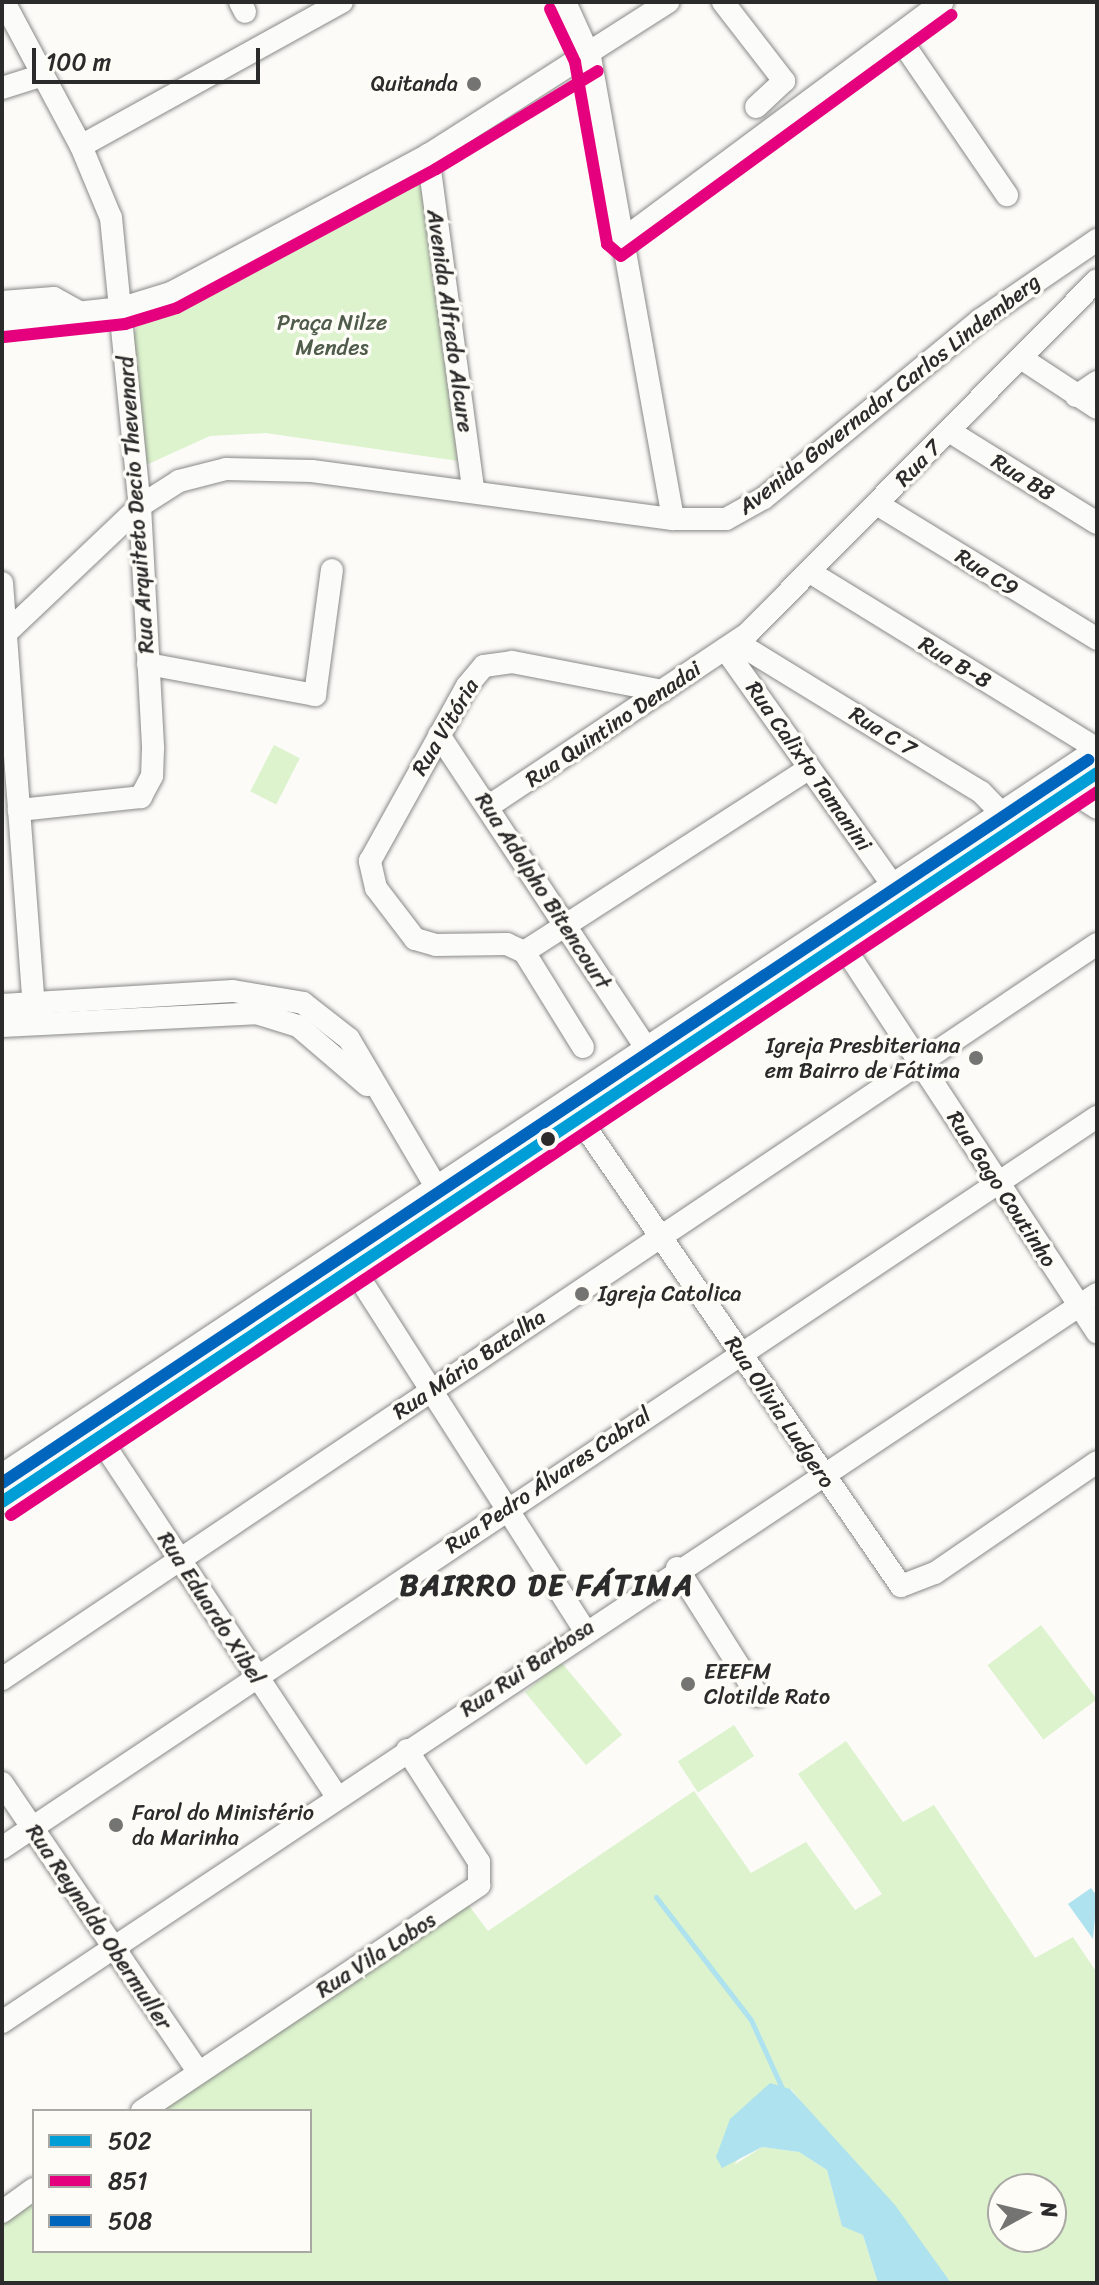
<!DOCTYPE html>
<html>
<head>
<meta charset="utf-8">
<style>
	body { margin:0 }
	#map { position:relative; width:1099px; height:2285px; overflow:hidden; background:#fcfbf8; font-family:Sriracha,sans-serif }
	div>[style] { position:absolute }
	.green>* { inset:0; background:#dcf3cd; transform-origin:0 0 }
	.water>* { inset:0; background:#ade2ee }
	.stream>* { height:5px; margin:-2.5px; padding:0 2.5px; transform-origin:2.5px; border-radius:2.5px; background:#ade2ee }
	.roads { filter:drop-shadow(0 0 2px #898987) drop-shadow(0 0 2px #898987) }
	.minor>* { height:22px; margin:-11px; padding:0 11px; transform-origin:11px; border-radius:11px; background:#fbfbf9 }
	.bus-1>* { height:12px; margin:-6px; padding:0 6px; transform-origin:6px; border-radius:6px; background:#009ed6 }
	.bus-2>* { height:12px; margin:-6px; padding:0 6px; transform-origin:6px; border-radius:6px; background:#e5007d }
	.bus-3>* { height:12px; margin:-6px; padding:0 6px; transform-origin:6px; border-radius:6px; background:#0065bd }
	.dots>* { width:22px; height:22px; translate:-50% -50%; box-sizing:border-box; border:4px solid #fdfcf7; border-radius:50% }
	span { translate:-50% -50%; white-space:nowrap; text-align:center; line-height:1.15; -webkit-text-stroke:7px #fdfcf7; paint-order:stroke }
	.poi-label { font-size:22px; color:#2b2b2b }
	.right { translate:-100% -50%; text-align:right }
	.left { translate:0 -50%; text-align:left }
	.street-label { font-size:22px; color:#2b2b2b }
	.park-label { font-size:22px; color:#505c4b }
	.district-label { font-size:30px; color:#2b2b2b; font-weight:700; letter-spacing:2px }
	.frame { position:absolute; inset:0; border:4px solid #2b2b2b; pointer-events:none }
	.legend { position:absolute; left:32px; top:2109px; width:280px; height:144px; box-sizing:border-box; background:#fdfcf7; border:2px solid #a9a8a5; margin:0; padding:10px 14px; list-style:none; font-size:24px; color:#2b2b2b }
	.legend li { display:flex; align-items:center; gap:16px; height:40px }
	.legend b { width:40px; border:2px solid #a9a8a5 }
	.north { position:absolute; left:987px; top:2173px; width:80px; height:80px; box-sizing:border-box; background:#fdfcf7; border:2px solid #a9a8a5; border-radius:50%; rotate:82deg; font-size:22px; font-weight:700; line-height:32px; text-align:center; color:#2b2b2b }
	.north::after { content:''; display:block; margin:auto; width:28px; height:36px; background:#747473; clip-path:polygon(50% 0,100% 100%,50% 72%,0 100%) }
	.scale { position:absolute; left:32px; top:48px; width:228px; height:36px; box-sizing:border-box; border:4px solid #2b2b2b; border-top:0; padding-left:10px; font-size:24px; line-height:28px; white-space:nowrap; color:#2b2b2b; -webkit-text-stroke:6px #fdfcf7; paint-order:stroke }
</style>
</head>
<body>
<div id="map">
	<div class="green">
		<i style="clip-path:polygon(404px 172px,419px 172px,458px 461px,266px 433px,210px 436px,146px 465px,133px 336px,139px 323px)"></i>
		<i style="left:274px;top:745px;width:29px;height:52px;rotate:27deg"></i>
		<i style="left:1041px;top:1625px;width:93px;height:67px;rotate:53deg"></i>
		<i style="left:561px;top:1662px;width:95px;height:47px;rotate:50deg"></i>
		<i style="left:734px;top:1725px;width:37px;height:67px;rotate:57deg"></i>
		<i style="clip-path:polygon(evenodd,846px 1741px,903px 1822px,934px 1805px,1035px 1958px,1073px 1937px,1097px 1973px,1097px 2283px,951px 2283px,791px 2089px,734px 2165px,762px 2147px,799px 2152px,827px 2170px,842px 2225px,863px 2235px,878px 2283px,2px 2283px,2px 2219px,34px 2198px,34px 2251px,310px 2251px,310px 2111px,161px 2111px,467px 1903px,488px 1931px,694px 1791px,751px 1873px,806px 1842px,855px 1910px,882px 1894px,798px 1774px,846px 1741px,1003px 2189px,1051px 2189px,1051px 2237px,1003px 2237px,1003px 2189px)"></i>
	</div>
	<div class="water">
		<i style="clip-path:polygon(1091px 1888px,1097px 1896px,1093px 1939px,1068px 1904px)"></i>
		<i style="clip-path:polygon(770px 2083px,790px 2089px,895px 2205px,951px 2283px,878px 2283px,863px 2235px,842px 2226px,827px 2170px,799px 2152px,762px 2147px,722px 2168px,716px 2157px,730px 2119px)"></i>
	</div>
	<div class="stream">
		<i style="left:656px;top:1897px;width:155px;rotate:52.3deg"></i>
		<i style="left:751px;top:2020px;width:75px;rotate:65.5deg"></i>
	</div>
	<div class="roads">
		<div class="minor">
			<i style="left:4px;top:2px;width:163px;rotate:61.9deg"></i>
			<i style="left:81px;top:146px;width:78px;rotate:67.4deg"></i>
			<i style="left:111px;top:218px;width:289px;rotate:84.3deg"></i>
			<i style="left:140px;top:506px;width:243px;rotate:86.9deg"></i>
			<i style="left:153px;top:749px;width:27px;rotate:92deg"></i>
			<i style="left:152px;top:776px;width:24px;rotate:118deg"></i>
			<i style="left:141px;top:797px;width:123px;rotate:173.9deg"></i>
			<i style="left:240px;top:2px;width:11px;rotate:63deg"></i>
			<i style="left:565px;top:2px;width:60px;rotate:65.6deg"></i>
			<i style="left:590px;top:57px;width:469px;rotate:79.8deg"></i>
			<i style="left:723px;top:2px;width:100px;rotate:52.3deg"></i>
			<i style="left:784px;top:81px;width:38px;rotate:137deg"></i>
			<i style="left:898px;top:36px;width:193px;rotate:55.6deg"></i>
			<i style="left:2px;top:88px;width:43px;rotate:-17.6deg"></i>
			<i style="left:81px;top:146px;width:298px;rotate:-28.9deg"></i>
			<i style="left:428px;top:155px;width:336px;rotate:82.3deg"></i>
			<i style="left:622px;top:240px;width:399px;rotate:-36.6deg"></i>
			<i style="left:2px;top:302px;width:52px;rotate:-4.4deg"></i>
			<i style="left:54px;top:298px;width:29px;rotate:29deg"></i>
			<i style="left:2px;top:321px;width:121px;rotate:-6.2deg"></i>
			<i style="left:122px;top:308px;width:51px;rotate:-17deg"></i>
			<i style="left:171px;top:293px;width:292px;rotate:-28.2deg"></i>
			<i style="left:428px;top:155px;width:285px;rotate:-32.5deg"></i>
			<i style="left:1024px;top:360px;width:87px;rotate:33.3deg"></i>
			<i style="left:1076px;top:396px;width:25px;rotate:-34deg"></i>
			<i style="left:949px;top:431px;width:174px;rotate:31.9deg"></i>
			<i style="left:877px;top:504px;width:258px;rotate:31.5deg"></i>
			<i style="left:813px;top:574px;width:334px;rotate:31.6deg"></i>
			<i style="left:2px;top:583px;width:441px;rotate:85.7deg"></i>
			<i style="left:2px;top:637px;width:190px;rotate:-43.5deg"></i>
			<i style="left:140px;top:506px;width:46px;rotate:-32.7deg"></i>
			<i style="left:179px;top:481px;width:49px;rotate:-14.3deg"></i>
			<i style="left:226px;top:469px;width:86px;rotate:1.3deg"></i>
			<i style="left:312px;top:471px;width:364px;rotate:7.6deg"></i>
			<i style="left:673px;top:519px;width:53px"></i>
			<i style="left:726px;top:519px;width:43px;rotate:-28.9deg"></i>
			<i style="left:764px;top:498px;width:280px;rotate:-39.5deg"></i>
			<i style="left:980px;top:320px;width:142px;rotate:-34.4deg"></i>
			<i style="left:736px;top:642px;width:287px;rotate:31.5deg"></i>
			<i style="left:981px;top:792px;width:37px;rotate:46deg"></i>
			<i style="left:725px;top:649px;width:288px;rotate:54.6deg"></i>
			<i style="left:148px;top:664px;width:170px;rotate:10.5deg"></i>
			<i style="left:315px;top:695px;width:126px;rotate:-82.3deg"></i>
			<i style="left:439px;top:735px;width:375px;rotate:56.5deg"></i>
			<i style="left:1071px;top:791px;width:31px;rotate:33deg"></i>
			<i style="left:489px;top:806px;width:311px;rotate:-33.7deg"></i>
			<i style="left:748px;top:633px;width:496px;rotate:-45.3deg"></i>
			<i style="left:834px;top:932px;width:479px;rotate:56.7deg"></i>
			<i style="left:524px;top:952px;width:339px;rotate:-32.8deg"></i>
			<i style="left:2px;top:1005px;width:231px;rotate:-3.5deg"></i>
			<i style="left:233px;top:991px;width:71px;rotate:9.7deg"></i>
			<i style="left:303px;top:1003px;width:58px;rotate:38deg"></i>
			<i style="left:349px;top:1039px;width:169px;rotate:59.5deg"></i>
			<i style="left:2px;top:1026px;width:254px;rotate:-2.9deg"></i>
			<i style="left:256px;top:1013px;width:44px;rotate:17.2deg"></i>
			<i style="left:298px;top:1026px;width:91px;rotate:40.5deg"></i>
			<i style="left:583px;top:1047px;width:112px;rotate:-121.8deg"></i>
			<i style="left:524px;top:952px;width:19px;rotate:-155deg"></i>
			<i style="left:507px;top:944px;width:71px;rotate:179.2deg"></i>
			<i style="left:436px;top:945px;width:22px;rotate:-164deg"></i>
			<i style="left:415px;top:939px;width:64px;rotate:-127.4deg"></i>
			<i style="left:376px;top:888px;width:28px;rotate:-103deg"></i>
			<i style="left:370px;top:861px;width:200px;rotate:-61deg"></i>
			<i style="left:467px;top:686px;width:26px;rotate:-50deg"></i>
			<i style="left:484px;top:666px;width:28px;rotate:-8deg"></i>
			<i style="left:512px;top:662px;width:153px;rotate:10.9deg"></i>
			<i style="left:579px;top:1118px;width:568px;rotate:55.47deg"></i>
			<i style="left:901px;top:1586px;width:36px;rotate:-21deg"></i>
			<i style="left:935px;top:1573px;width:196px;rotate:-34.4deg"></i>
			<i style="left:346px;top:1257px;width:442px;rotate:57.4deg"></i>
			<i style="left:93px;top:1428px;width:442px;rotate:56.5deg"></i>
			<i style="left:2px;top:1475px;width:1314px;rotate:-33.54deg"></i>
			<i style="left:2px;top:1502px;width:1315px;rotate:-33.65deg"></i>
			<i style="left:677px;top:1568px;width:151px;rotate:57.7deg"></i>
			<i style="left:2px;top:1679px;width:1319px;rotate:-33.87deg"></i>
			<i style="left:2px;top:1783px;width:348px;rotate:55.8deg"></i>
			<i style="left:2px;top:1848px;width:1317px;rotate:-33.73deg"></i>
			<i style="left:2px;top:2022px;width:1315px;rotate:-33.62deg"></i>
			<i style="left:142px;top:2111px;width:406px;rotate:-33.8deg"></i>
			<i style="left:479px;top:1885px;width:23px;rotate:-90deg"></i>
			<i style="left:479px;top:1862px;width:133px;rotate:-122.7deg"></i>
			<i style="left:2px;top:2212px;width:39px;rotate:-36deg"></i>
		</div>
	</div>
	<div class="bus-1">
		<i style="left:2px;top:1502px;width:1315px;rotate:-33.65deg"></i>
	</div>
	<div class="bus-2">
		<i style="left:550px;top:9px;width:59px;rotate:64.7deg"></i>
		<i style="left:575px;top:62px;width:185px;rotate:80deg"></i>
		<i style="left:607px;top:244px;width:18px;rotate:41deg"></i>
		<i style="left:621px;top:256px;width:409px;rotate:-36.1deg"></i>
		<i style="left:4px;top:337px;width:122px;rotate:-6.1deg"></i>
		<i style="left:125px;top:324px;width:54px;rotate:-17.1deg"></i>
		<i style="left:177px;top:308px;width:294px;rotate:-28.2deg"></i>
		<i style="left:436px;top:169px;width:189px;rotate:-31.2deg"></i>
		<i style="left:11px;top:1515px;width:1305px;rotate:-33.65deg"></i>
	</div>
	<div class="bus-3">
		<i style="left:2px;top:1483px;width:1305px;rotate:-33.65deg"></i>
	</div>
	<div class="dots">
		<i style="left:474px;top:84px;background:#747473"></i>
		<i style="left:976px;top:1058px;background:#747473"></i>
		<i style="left:548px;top:1139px;background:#2b2b2b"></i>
		<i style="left:582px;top:1294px;background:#747473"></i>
		<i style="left:688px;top:1684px;background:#747473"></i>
		<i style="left:116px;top:1825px;background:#747473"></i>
	</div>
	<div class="poi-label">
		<span class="right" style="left:458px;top:84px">Quitanda</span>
		<span class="right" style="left:960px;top:1058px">Igreja Presbiteriana<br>em Bairro de Fátima</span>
		<span class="left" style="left:598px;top:1294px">Igreja Catolica</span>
		<span class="left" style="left:704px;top:1684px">EEEFM<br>Clotilde Rato</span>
		<span class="left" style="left:132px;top:1825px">Farol do Ministério<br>da Marinha</span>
	</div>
	<div class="street-label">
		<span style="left:450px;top:321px;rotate:82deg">Avenida Alfredo Alcure</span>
		<span style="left:889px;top:394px;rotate:-38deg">Avenida Governador Carlos Lindemberg</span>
		<span style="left:918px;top:463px;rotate:-46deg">Rua 7</span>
		<span style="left:1023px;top:477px;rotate:32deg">Rua B8</span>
		<span style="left:136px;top:505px;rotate:-94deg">Rua Arquiteto Decio Thevenard</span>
		<span style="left:987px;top:572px;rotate:32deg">Rua C9</span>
		<span style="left:955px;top:662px;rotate:31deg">Rua B-8</span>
		<span style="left:613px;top:724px;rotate:-34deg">Rua Quintino Denadai</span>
		<span style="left:445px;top:727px;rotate:-59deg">Rua Vitória</span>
		<span style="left:883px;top:731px;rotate:32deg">Rua C 7</span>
		<span style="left:809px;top:766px;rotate:55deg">Rua Calixto Tamanini</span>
		<span style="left:543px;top:891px;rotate:57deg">Rua Adolpho Bitencourt</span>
		<span style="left:1002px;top:1189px;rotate:57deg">Rua Gago Coutinho</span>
		<span style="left:469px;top:1364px;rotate:-34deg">Rua Mário Batalha</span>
		<span style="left:780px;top:1412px;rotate:56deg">Rua Olivia Ludgero</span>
		<span style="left:548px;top:1480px;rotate:-34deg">Rua Pedro Álvares Cabral</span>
		<span style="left:211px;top:1608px;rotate:57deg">Rua Eduardo Xibel</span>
		<span style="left:527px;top:1668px;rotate:-34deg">Rua Rui Barbosa</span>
		<span style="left:99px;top:1927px;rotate:56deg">Rua Reynaldo Obermuller</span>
		<span style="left:376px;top:1955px;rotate:-33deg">Rua Vila Lobos</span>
	</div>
	<div class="park-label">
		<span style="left:332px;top:335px">Praça Nilze<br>Mendes</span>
	</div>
	<div class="district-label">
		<span style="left:547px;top:1585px">BAIRRO DE FÁTIMA</span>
	</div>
	<div class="frame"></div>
	<ul class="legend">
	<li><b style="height:10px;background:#009ed6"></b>502</li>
	<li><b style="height:10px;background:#e5007d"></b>851</li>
	<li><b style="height:10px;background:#0065bd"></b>508</li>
	</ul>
	<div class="north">N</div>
	<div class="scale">100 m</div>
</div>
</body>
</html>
